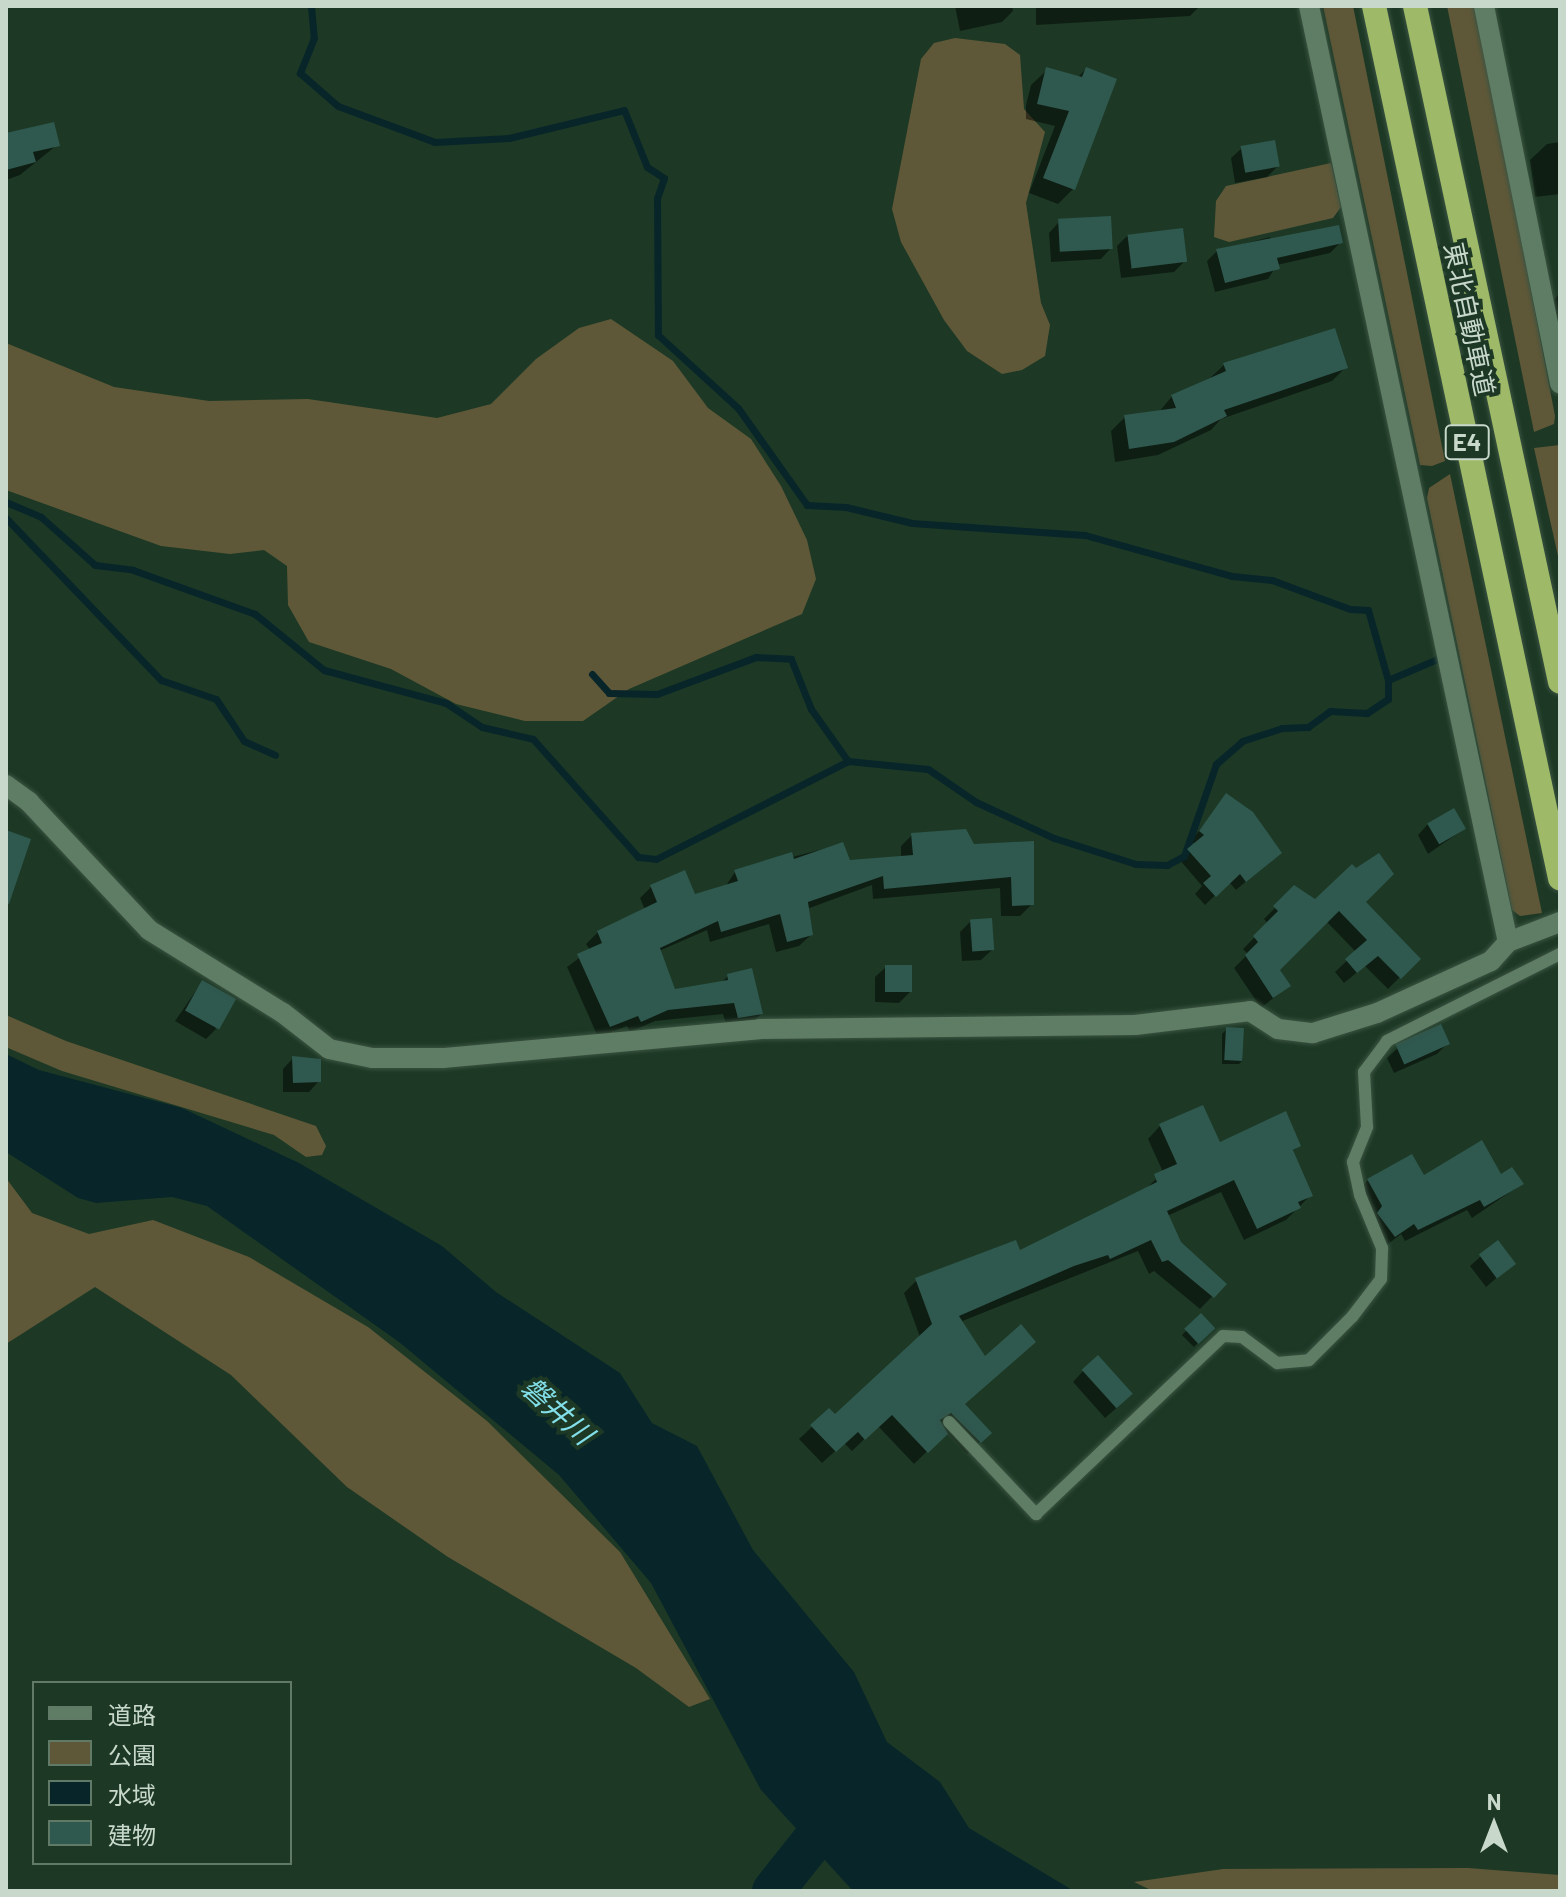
<!DOCTYPE html>
<html>
<head>
<meta charset="utf-8">
<style>
	body { margin:0 }
	#map { position:relative; width:1566px; height:1897px; overflow:hidden; background:#1d3925; font-family:Barlow,"Noto Sans JP",sans-serif }
	div>[style] { position:absolute }
	.green>* { inset:0; background:#5f5838 }
	.water>* { inset:0; background:#082629 }
	.shadow>* { inset:0; background:#0007; transform-origin:0 0 }
	.stream>* { height:7px; margin:-3.5px; padding:0 3.5px; transform-origin:3.5px; border-radius:3.5px; background:#082629 }
	.river>* { height:42px; margin:-21px; padding:0 21px; transform-origin:21px; border-radius:21px; background:#082629 }
	.building>* { inset:0; background:#2f584f; transform-origin:0 0 }
	.roads { filter:drop-shadow(0 0 2px #3b5442) drop-shadow(0 0 2px #3b5442) }
	.lane>* { height:12px; margin:-6px; padding:0 6px; transform-origin:6px; border-radius:6px; background:#5f7d65 }
	.street>* { height:20px; margin:-10px; padding:0 10px; transform-origin:10px; border-radius:10px; background:#5f7d65 }
	.highway>* { height:24px; margin:-12px; padding:0 12px; transform-origin:12px; border-radius:12px; background:#9eba68 }
	span { translate:-50% -50%; white-space:nowrap; text-align:center; line-height:1.15; -webkit-text-stroke:8px #1d3925; paint-order:stroke }
	.shield-label span { padding:2px 6px; background:#1d3925; border:2px solid; border-radius:6px; -webkit-text-stroke-width:0 }
	.shield-label { font-size:24px; color:#c8d8cb; font-weight:700 }
	.street-label { font-size:26px; color:#c8d8cb }
	.water-label { font-size:28px; color:#83e0ea; font-style:italic }
	.frame { position:absolute; inset:0; border:8px solid #c8d8cb; pointer-events:none }
	.legend { position:absolute; left:32px; top:1681px; width:260px; height:184px; box-sizing:border-box; background:#1d3925; border:2px solid #617967; margin:0; padding:10px 14px; list-style:none; font-size:24px; color:#c8d8cb }
	.legend li { display:flex; align-items:center; gap:16px; height:40px }
	.legend b { width:40px; border:2px solid #617967 }
	.north { position:absolute; left:1454px; top:1785px; width:80px; height:80px; -webkit-text-stroke:6px #1d3925; paint-order:stroke; rotate:0deg; font-size:22px; font-weight:700; line-height:32px; text-align:center; color:#c8d8cb }
	.north::after { content:''; display:block; margin:auto; width:28px; height:36px; background:#c8d8cb; clip-path:polygon(50% 0,100% 100%,50% 72%,0 100%) }
</style>
</head>
<body>
<div id="map">
	<div class="green">
		<i style="clip-path:polygon(1323px 6px,1353px 6px,1445px 461px,1432px 466px,1420px 465px)"></i>
		<i style="clip-path:polygon(1447px 6px,1476px 6px,1555px 416px,1554px 424px,1534px 432px)"></i>
		<i style="clip-path:polygon(955px 38px,1005px 44px,1020px 55px,1024px 109px,1045px 132px,1026px 203px,1041px 303px,1050px 325px,1045px 356px,1022px 370px,1002px 374px,967px 351px,944px 320px,901px 242px,892px 209px,921px 59px,934px 43px)"></i>
		<i style="clip-path:polygon(1331px 163px,1341px 207px,1333px 218px,1229px 242px,1214px 237px,1216px 201px,1226px 186px)"></i>
		<i style="clip-path:polygon(611px 319px,673px 361px,708px 408px,751px 439px,781px 486px,807px 540px,816px 579px,802px 614px,629px 689px,583px 721px,525px 721px,456px 704px,391px 669px,309px 642px,288px 605px,287px 566px,264px 550px,230px 554px,161px 546px,6px 490px,6px 343px,114px 387px,209px 401px,308px 399px,437px 418px,491px 404px,536px 359px,579px 328px)"></i>
		<i style="clip-path:polygon(1560px 445px,1560px 565px,1534px 448px)"></i>
		<i style="clip-path:polygon(1450px 474px,1542px 913px,1520px 916px,1512px 910px,1427px 498px,1429px 488px)"></i>
		<i style="clip-path:polygon(6px 1015px,66px 1041px,316px 1126px,326px 1146px,322px 1155px,306px 1157px,274px 1135px,62px 1071px,8px 1048px)"></i>
		<i style="clip-path:polygon(6px 1178px,32px 1213px,89px 1234px,153px 1220px,249px 1257px,368px 1327px,487px 1421px,620px 1552px,710px 1699px,689px 1707px,636px 1668px,448px 1557px,347px 1487px,231px 1375px,95px 1287px,6px 1344px)"></i>
		<i style="clip-path:polygon(1468px 1868px,1560px 1875px,1560px 1891px,1153px 1891px,1134px 1882px,1223px 1869px)"></i>
	</div>
	<div class="water">
		<i style="clip-path:polygon(6px 1054px,39px 1070px,182px 1108px,299px 1163px,442px 1246px,496px 1292px,620px 1373px,652px 1423px,697px 1446px,753px 1550px,854px 1672px,887px 1742px,940px 1782px,969px 1828px,1074px 1891px,853px 1891px,761px 1790px,651px 1583px,559px 1475px,399px 1342px,207px 1206px,172px 1197px,96px 1203px,78px 1198px,6px 1152px)"></i>
	</div>
	<div class="shadow">
		<i style="clip-path:polygon(955px 6px,1012px 6px,1013px 11px,1002px 22px,960px 31px)"></i>
		<i style="clip-path:polygon(1036px 6px,1200px 6px,1190px 16px,1036px 25px)"></i>
		<i style="clip-path:polygon(1086px 69px,1073px 189px,1058px 204px,1029px 193px,1055px 126px,1026px 119px,1026px 105px,1031px 85px,1047px 70px,1078px 77px)"></i>
		<i style="clip-path:polygon(6px 135px,57px 145px,20px 175px,6px 180px)"></i>
		<i style="clip-path:polygon(1560px 142px,1560px 194px,1535px 197px,1530px 160px,1547px 144px)"></i>
		<i style="clip-path:polygon(1242px 148px,1278px 166px,1267px 177px,1235px 183px,1231px 158px)"></i>
		<i style="clip-path:polygon(1059px 222px,1111px 248px,1101px 259px,1051px 262px,1049px 233px)"></i>
		<i style="clip-path:polygon(1128px 235px,1185px 261px,1174px 272px,1121px 278px,1117px 246px)"></i>
		<i style="clip-path:polygon(1270px 237px,1271px 242px,1341px 242px,1330px 253px,1277px 265px,1268px 279px,1215px 292px,1207px 261px,1217px 251px)"></i>
		<i style="clip-path:polygon(1560px 293px,1560px 323px,1552px 324px,1551px 303px)"></i>
		<i style="clip-path:polygon(1224px 365px,1346px 367px,1332px 381px,1221px 419px,1211px 430px,1158px 455px,1115px 462px,1111px 431px,1125px 417px,1159px 412px,1172px 396px,1210px 378px)"></i>
		<i style="clip-path:polygon(1226px 796px,1269px 862px,1236px 890px,1229px 882px,1205px 905px,1195px 894px,1202px 886px,1179px 859px,1195px 844px,1191px 841px)"></i>
		<i style="clip-path:polygon(1428px 824px,1464px 829px,1428px 854px,1418px 835px)"></i>
		<i style="clip-path:polygon(912px 835px,973px 846px,1032px 843px,1032px 904px,1020px 916px,1001px 916px,1000px 888px,873px 899px,872px 885px,807px 909px,811px 935px,799px 946px,776px 952px,769px 924px,710px 942px,707px 930px,659px 951px,674px 991px,721px 983px,728px 976px,761px 1014px,750px 1025px,727px 1028px,723px 1014px,655px 1021px,630px 1032px,627px 1026px,598px 1037px,567px 967px,590px 950px,586px 944px,598px 932px,645px 910px,640px 898px,651px 887px,694px 896px,725px 887px,735px 872px,842px 844px,848px 862px,901px 858px,901px 846px)"></i>
		<i style="clip-path:polygon(1295px 888px,1315px 902px,1363px 902px,1418px 959px,1388px 989px,1365px 966px,1344px 983px,1335px 972px,1356px 952px,1326px 921px,1277px 970px,1288px 986px,1261px 1008px,1234px 968px,1248px 954px,1243px 949px,1268px 924px,1264px 919px)"></i>
		<i style="clip-path:polygon(971px 921px,992px 950px,981px 960px,962px 961px,960px 932px)"></i>
		<i style="clip-path:polygon(886px 967px,910px 992px,899px 1003px,875px 1002px,875px 977px)"></i>
		<i style="clip-path:polygon(202px 982px,216px 1029px,206px 1039px,175px 1021px)"></i>
		<i style="clip-path:polygon(1227px 1029px,1243px 1060px,1239px 1064px,1222px 1064px,1222px 1034px)"></i>
		<i style="clip-path:polygon(1448px 1043px,1437px 1054px,1394px 1073px,1387px 1058px,1398px 1048px)"></i>
		<i style="clip-path:polygon(293px 1058px,319px 1081px,309px 1092px,283px 1092px,283px 1069px)"></i>
		<i style="clip-path:polygon(1160px 1126px,1220px 1144px,1299px 1146px,1292px 1152px,1310px 1196px,1286px 1220px,1244px 1240px,1221px 1192px,1167px 1216px,1180px 1244px,1224px 1284px,1200px 1309px,1154px 1271px,1149px 1274px,1138px 1251px,960px 1322px,963px 1404px,989px 1433px,967px 1454px,947px 1432px,914px 1464px,878px 1426px,852px 1451px,844px 1443px,822px 1463px,799px 1439px,829px 1411px,835px 1417px,920px 1337px,904px 1293px,917px 1280px,1019px 1253px,1144px 1191px,1163px 1172px,1148px 1139px)"></i>
		<i style="clip-path:polygon(1501px 1177px,1522px 1184px,1472px 1218px,1467px 1210px,1405px 1241px,1401px 1234px,1383px 1248px,1357px 1192px,1368px 1180px)"></i>
		<i style="clip-path:polygon(1481px 1256px,1513px 1264px,1486px 1287px,1470px 1266px)"></i>
		<i style="left:1201px;top:1316px;width:17px;height:27px;rotate:45deg"></i>
		<i style="clip-path:polygon(1083px 1371px,1120px 1405px,1105px 1418px,1073px 1382px)"></i>
	</div>
	<div class="stream">
		<i style="left:311px;top:6px;width:32px;rotate:85deg"></i>
		<i style="left:314px;top:38px;width:38px;rotate:112deg"></i>
		<i style="left:300px;top:73px;width:50px;rotate:41deg"></i>
		<i style="left:338px;top:106px;width:103px;rotate:20.4deg"></i>
		<i style="left:435px;top:142px;width:74px;rotate:-3.1deg"></i>
		<i style="left:509px;top:138px;width:118px;rotate:-13.7deg"></i>
		<i style="left:624px;top:110px;width:61px;rotate:68deg"></i>
		<i style="left:647px;top:167px;width:20px;rotate:33deg"></i>
		<i style="left:664px;top:178px;width:21px;rotate:109deg"></i>
		<i style="left:657px;top:198px;width:137px;rotate:89.6deg"></i>
		<i style="left:658px;top:335px;width:108px;rotate:42.4deg"></i>
		<i style="left:738px;top:408px;width:119px;rotate:54.6deg"></i>
		<i style="left:807px;top:505px;width:39px;rotate:3deg"></i>
		<i style="left:846px;top:507px;width:68px;rotate:13.6deg"></i>
		<i style="left:912px;top:523px;width:173px;rotate:4deg"></i>
		<i style="left:1085px;top:535px;width:153px;rotate:15.6deg"></i>
		<i style="left:1232px;top:576px;width:40px;rotate:5.7deg"></i>
		<i style="left:1272px;top:580px;width:83px;rotate:20.4deg"></i>
		<i style="left:1350px;top:609px;width:18px;rotate:3deg"></i>
		<i style="left:1368px;top:610px;width:73px;rotate:74.1deg"></i>
		<i style="left:6px;top:502px;width:38px;rotate:23deg"></i>
		<i style="left:41px;top:517px;width:72px;rotate:41.6deg"></i>
		<i style="left:95px;top:565px;width:38px;rotate:7deg"></i>
		<i style="left:133px;top:570px;width:130px;rotate:19.8deg"></i>
		<i style="left:255px;top:614px;width:89px;rotate:39.1deg"></i>
		<i style="left:324px;top:670px;width:126px;rotate:15.1deg"></i>
		<i style="left:446px;top:703px;width:43px;rotate:33.7deg"></i>
		<i style="left:482px;top:727px;width:52px;rotate:13.2deg"></i>
		<i style="left:533px;top:739px;width:158px;rotate:48.3deg"></i>
		<i style="left:638px;top:857px;width:18px;rotate:6deg"></i>
		<i style="left:656px;top:859px;width:216px;rotate:-27deg"></i>
		<i style="left:6px;top:518px;width:224px;rotate:46.3deg"></i>
		<i style="left:161px;top:680px;width:58px;rotate:19.1deg"></i>
		<i style="left:216px;top:699px;width:50px;rotate:56.3deg"></i>
		<i style="left:244px;top:741px;width:34px;rotate:24deg"></i>
		<i style="left:592px;top:674px;width:25px;rotate:48deg"></i>
		<i style="left:609px;top:693px;width:48px;rotate:1.2deg"></i>
		<i style="left:657px;top:694px;width:106px;rotate:-20.5deg"></i>
		<i style="left:756px;top:657px;width:35px;rotate:3deg"></i>
		<i style="left:791px;top:659px;width:54px;rotate:68.2deg"></i>
		<i style="left:811px;top:709px;width:64px;rotate:54.6deg"></i>
		<i style="left:848px;top:761px;width:80px;rotate:5.7deg"></i>
		<i style="left:928px;top:769px;width:58px;rotate:34.5deg"></i>
		<i style="left:976px;top:802px;width:86px;rotate:24.8deg"></i>
		<i style="left:1054px;top:838px;width:86px;rotate:17.6deg"></i>
		<i style="left:1136px;top:864px;width:31px;rotate:2deg"></i>
		<i style="left:1167px;top:865px;width:19px;rotate:-28deg"></i>
		<i style="left:1184px;top:856px;width:97px;rotate:-70.8deg"></i>
		<i style="left:1216px;top:764px;width:35px;rotate:-41deg"></i>
		<i style="left:1242px;top:741px;width:42px;rotate:-18deg"></i>
		<i style="left:1282px;top:728px;width:26px;rotate:-2deg"></i>
		<i style="left:1308px;top:727px;width:27px;rotate:-36deg"></i>
		<i style="left:1330px;top:711px;width:37px;rotate:3deg"></i>
		<i style="left:1367px;top:713px;width:25px;rotate:-34deg"></i>
		<i style="left:1388px;top:699px;width:19px;rotate:-90deg"></i>
		<i style="left:1388px;top:680px;width:59px;rotate:-23.1deg"></i>
	</div>
	<div class="river">
		<i style="left:773px;top:1891px;width:112px;rotate:-51.5deg"></i>
	</div>
	<div class="building">
		<i style="clip-path:polygon(1046px 67px,1082px 77px,1086px 67px,1117px 79px,1075px 190px,1043px 178px,1069px 111px,1037px 104px)"></i>
		<i style="clip-path:polygon(54px 122px,60px 146px,33px 152px,36px 162px,6px 170px,6px 133px)"></i>
		<i style="left:1275px;top:140px;width:27px;height:35px;rotate:80deg"></i>
		<i style="left:1111px;top:216px;width:33px;height:53px;rotate:87deg"></i>
		<i style="clip-path:polygon(1339px 225px,1343px 243px,1277px 258px,1280px 269px,1225px 283px,1216px 249px)"></i>
		<i style="left:1183px;top:228px;width:34px;height:56px;rotate:83deg"></i>
		<i style="clip-path:polygon(1335px 328px,1348px 368px,1224px 410px,1227px 416px,1174px 442px,1129px 449px,1124px 415px,1176px 408px,1171px 395px,1226px 371px,1223px 363px)"></i>
		<i style="clip-path:polygon(1226px 793px,1253px 812px,1282px 853px,1246px 882px,1240px 874px,1216px 897px,1203px 883px,1211px 876px,1187px 849px,1204px 835px,1199px 831px)"></i>
		<i style="left:1454px;top:808px;width:24px;height:31px;rotate:60deg"></i>
		<i style="clip-path:polygon(966px 829px,974px 844px,1034px 841px,1034px 905px,1012px 906px,1011px 877px,884px 889px,883px 876px,808px 902px,813px 935px,787px 942px,780px 914px,721px 932px,718px 921px,660px 948px,675px 989px,728px 980px,727px 974px,752px 968px,763px 1014px,738px 1018px,734px 1003px,668px 1010px,641px 1022px,638px 1016px,610px 1027px,577px 954px,602px 943px,597px 931px,657px 902px,650px 885px,685px 870px,695px 894px,738px 881px,734px 870px,792px 852px,794px 859px,843px 842px,850px 860px,913px 855px,911px 833px)"></i>
		<i style="clip-path:polygon(6px 830px,31px 839px,9px 904px,6px 903px)"></i>
		<i style="clip-path:polygon(1379px 853px,1394px 874px,1366px 902px,1421px 959px,1401px 979px,1378px 956px,1357px 973px,1345px 959px,1367px 940px,1339px 911px,1280px 970px,1291px 986px,1273px 998px,1245px 955px,1258px 942px,1253px 936px,1278px 911px,1273px 906px,1294px 885px,1315px 899px,1352px 864px,1356px 868px)"></i>
		<i style="left:992px;top:918px;width:32px;height:22px;rotate:86deg"></i>
		<i style="left:885px;top:965px;width:27px;height:27px"></i>
		<i style="left:202px;top:980px;width:39px;height:35px;rotate:29deg"></i>
		<i style="left:1441px;top:1024px;width:22px;height:50px;rotate:66deg"></i>
		<i style="left:1226px;top:1027px;width:18px;height:33px;rotate:3deg"></i>
		<i style="clip-path:polygon(292px 1056px,321px 1059px,321px 1082px,293px 1083px)"></i>
		<i style="clip-path:polygon(1203px 1105px,1220px 1142px,1286px 1111px,1301px 1146px,1293px 1150px,1313px 1196px,1298px 1202px,1301px 1208px,1257px 1229px,1234px 1180px,1167px 1211px,1181px 1242px,1227px 1284px,1214px 1298px,1168px 1260px,1162px 1262px,1151px 1240px,1110px 1259px,1108px 1255px,1074px 1266px,959px 1316px,985px 1356px,1021px 1324px,1036px 1342px,965px 1404px,992px 1433px,981px 1443px,951px 1413px,940px 1420px,948px 1434px,928px 1453px,892px 1415px,865px 1440px,858px 1432px,836px 1452px,810px 1425px,829px 1408px,835px 1414px,932px 1324px,915px 1278px,1016px 1240px,1020px 1250px,1157px 1182px,1154px 1174px,1177px 1164px,1159px 1124px)"></i>
		<i style="clip-path:polygon(1482px 1140px,1501px 1174px,1512px 1167px,1524px 1184px,1484px 1207px,1480px 1200px,1418px 1230px,1414px 1224px,1395px 1237px,1377px 1213px,1382px 1206px,1367px 1179px,1412px 1154px,1424px 1175px)"></i>
		<i style="left:1498px;top:1240px;width:30px;height:24px;rotate:53deg"></i>
		<i style="left:1201px;top:1313px;width:21px;height:23px;rotate:47deg"></i>
		<i style="left:1098px;top:1355px;width:52px;height:22px;rotate:48deg"></i>
	</div>
	<div class="roads">
		<div class="lane">
			<i style="left:949px;top:1422px;width:127px;rotate:46.6deg"></i>
			<i style="left:1036px;top:1514px;width:258px;rotate:-43.6deg"></i>
			<i style="left:1223px;top:1336px;width:19px;rotate:3deg"></i>
			<i style="left:1242px;top:1337px;width:44px;rotate:36.6deg"></i>
			<i style="left:1277px;top:1363px;width:32px;rotate:-5deg"></i>
			<i style="left:1309px;top:1360px;width:61px;rotate:-45deg"></i>
			<i style="left:1352px;top:1317px;width:48px;rotate:-52.7deg"></i>
			<i style="left:1381px;top:1279px;width:31px;rotate:-88deg"></i>
			<i style="left:1382px;top:1248px;width:57px;rotate:-112.5deg"></i>
			<i style="left:1360px;top:1195px;width:34px;rotate:-102deg"></i>
			<i style="left:1353px;top:1162px;width:38px;rotate:-68deg"></i>
			<i style="left:1367px;top:1127px;width:55px;rotate:-93.1deg"></i>
			<i style="left:1364px;top:1072px;width:39px;rotate:-53deg"></i>
			<i style="left:1387px;top:1041px;width:194px;rotate:-26.7deg"></i>
		</div>
		<div class="street">
			<i style="left:1309px;top:6px;width:957px;rotate:78deg"></i>
			<i style="left:1508px;top:942px;width:56px;rotate:-21deg"></i>
			<i style="left:1484px;top:6px;width:385px;rotate:78.6deg"></i>
			<i style="left:6px;top:785px;width:29px;rotate:36deg"></i>
			<i style="left:29px;top:802px;width:175px;rotate:46.8deg"></i>
			<i style="left:149px;top:930px;width:158px;rotate:31.8deg"></i>
			<i style="left:283px;top:1013px;width:58px;rotate:38deg"></i>
			<i style="left:329px;top:1049px;width:44px;rotate:11.8deg"></i>
			<i style="left:372px;top:1058px;width:72px"></i>
			<i style="left:444px;top:1058px;width:317px;rotate:-5.2deg"></i>
			<i style="left:760px;top:1029px;width:375px;rotate:-0.6deg"></i>
			<i style="left:1135px;top:1025px;width:116px;rotate:-6.9deg"></i>
			<i style="left:1250px;top:1011px;width:33px;rotate:33deg"></i>
			<i style="left:1278px;top:1029px;width:35px;rotate:7deg"></i>
			<i style="left:1313px;top:1033px;width:67px;rotate:-17.4deg"></i>
			<i style="left:1377px;top:1013px;width:125px;rotate:-24.5deg"></i>
			<i style="left:1491px;top:961px;width:25px;rotate:-48deg"></i>
		</div>
		<div class="highway">
			<i style="left:1374px;top:6px;width:892px;rotate:77.96deg"></i>
			<i style="left:1415px;top:6px;width:691px;rotate:77.89deg"></i>
		</div>
	</div>
	<div class="shield-label">
		<span style="left:1467px;top:442px">E4</span>
	</div>
	<div class="street-label">
		<span style="left:1470px;top:319px;rotate:78deg">東北自動車道</span>
	</div>
	<div class="water-label">
		<span style="left:558px;top:1410px;rotate:42deg">磐井川</span>
	</div>
	<div class="frame"></div>
	<ul class="legend">
	<li><b style="height:10px;background:#5f7d65"></b>道路</li>
	<li><b style="height:22px;background:#5f5838"></b>公園</li>
	<li><b style="height:22px;background:#082629"></b>水域</li>
	<li><b style="height:22px;background:#2f584f"></b>建物</li>
	</ul>
	<div class="north">N</div>
</div>
</body>
</html>
